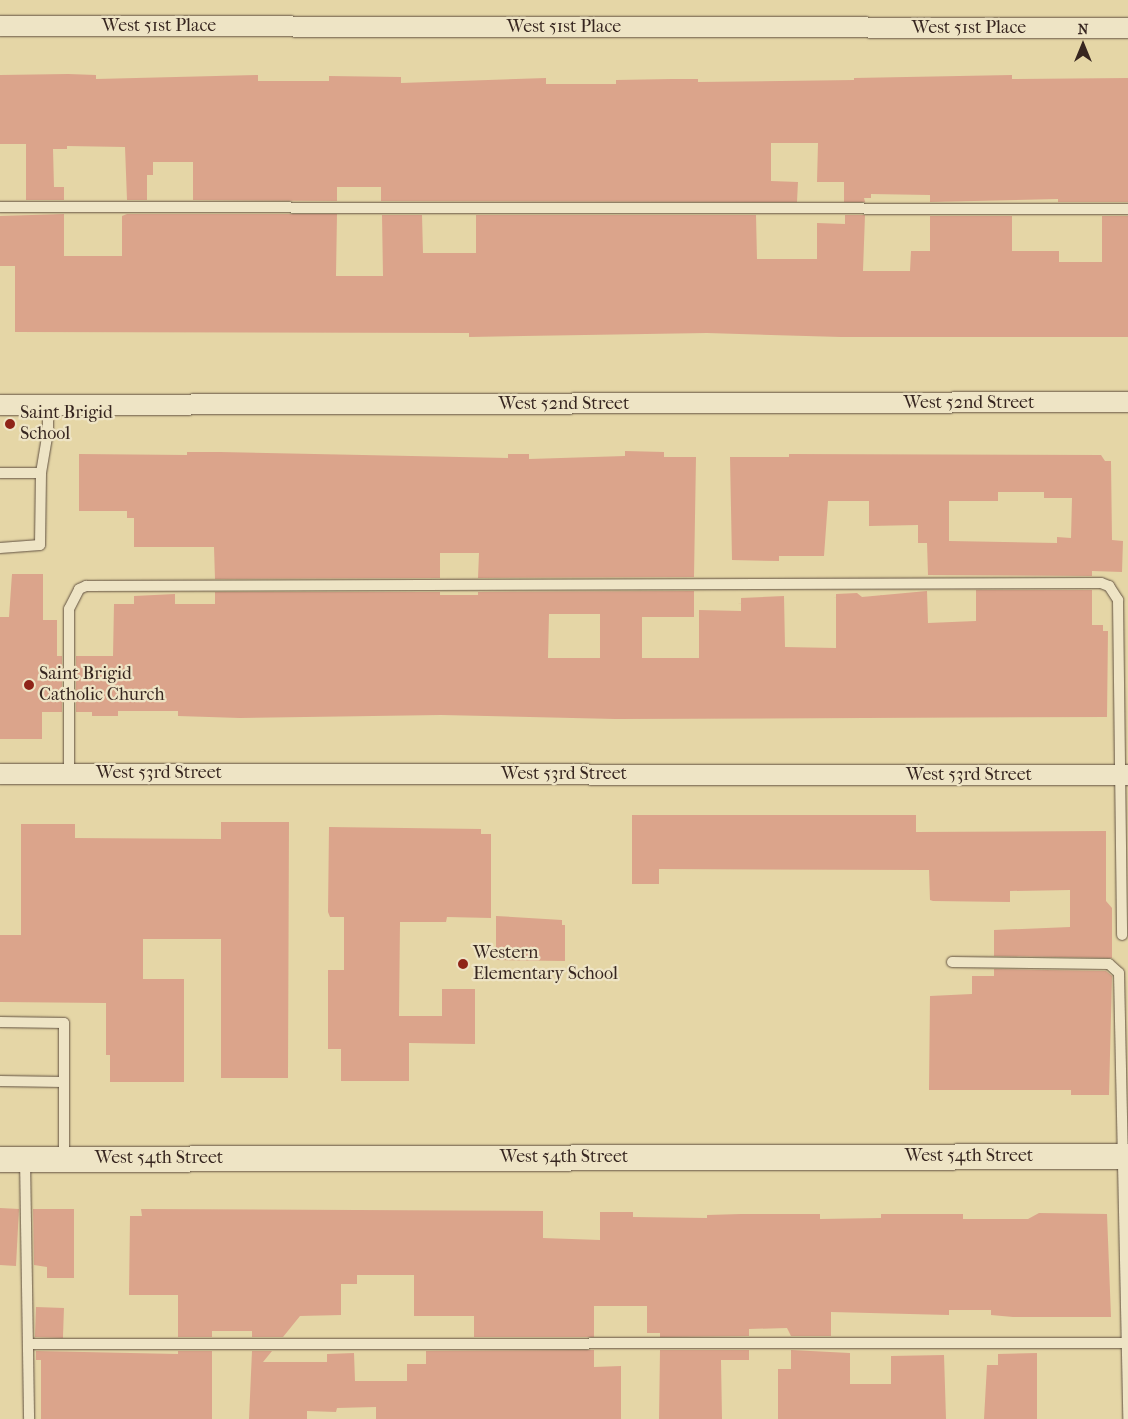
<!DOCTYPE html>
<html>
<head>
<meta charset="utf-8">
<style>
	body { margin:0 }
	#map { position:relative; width:1128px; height:1419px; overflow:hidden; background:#e5d6a6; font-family:"IM FELL French Canon",serif }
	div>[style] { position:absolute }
	.building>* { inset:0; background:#dba48b; transform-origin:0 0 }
	.roads { filter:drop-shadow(0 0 1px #625242) drop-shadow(0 0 1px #625242) }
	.service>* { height:10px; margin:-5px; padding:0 5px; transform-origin:5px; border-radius:5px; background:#eee4c5 }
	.minor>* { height:20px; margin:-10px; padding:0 10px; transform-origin:10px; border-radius:10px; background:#eee4c5 }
	.tertiary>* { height:25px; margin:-12.5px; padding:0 12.5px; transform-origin:12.5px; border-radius:12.5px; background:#eee4c5 }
	.dots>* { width:14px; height:14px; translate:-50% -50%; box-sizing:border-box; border:2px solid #eee4c5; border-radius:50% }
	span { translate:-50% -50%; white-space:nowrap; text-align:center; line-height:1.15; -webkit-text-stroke:4.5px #eee4c5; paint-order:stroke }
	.street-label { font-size:18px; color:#372620 }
	.poi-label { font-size:18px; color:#372620 }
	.left { translate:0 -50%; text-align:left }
	.north { position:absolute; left:1058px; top:20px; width:50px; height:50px; -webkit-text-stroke:4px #eee4c5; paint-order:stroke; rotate:0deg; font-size:14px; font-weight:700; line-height:20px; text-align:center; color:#372620 }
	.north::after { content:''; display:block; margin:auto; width:18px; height:22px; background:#372620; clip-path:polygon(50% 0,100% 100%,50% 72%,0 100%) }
</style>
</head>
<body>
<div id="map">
	<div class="building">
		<i style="clip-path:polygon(68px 74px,96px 75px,96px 79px,258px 75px,258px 81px,329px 81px,329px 76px,401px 77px,401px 83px,546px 78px,546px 84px,616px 84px,616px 80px,672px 79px,698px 79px,698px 82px,854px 80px,854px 78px,1012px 75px,1012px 79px,1128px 78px,1128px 202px,1058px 202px,1058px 199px,930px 202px,930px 195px,871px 194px,871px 198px,864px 198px,865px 202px,844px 202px,844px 182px,817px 182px,818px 143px,771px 143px,771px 181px,798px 182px,797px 202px,381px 201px,381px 187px,337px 187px,337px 201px,193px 200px,193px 162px,153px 162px,153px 175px,147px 175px,147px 200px,127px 200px,125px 147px,67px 146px,67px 149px,53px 149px,54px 187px,64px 187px,64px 200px,26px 200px,26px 144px,0 144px,0 75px)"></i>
		<i style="clip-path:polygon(64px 214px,64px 256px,122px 256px,122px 216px,127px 214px,337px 214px,336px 276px,383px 276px,382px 215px,422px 215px,423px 253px,476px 253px,476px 215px,756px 215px,757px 259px,817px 259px,817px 223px,845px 224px,845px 215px,865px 215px,863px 271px,910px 271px,911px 251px,930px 251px,930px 216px,1012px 216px,1012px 251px,1059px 251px,1059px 262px,1102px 262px,1102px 216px,1128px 216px,1128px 337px,841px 337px,707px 333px,469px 337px,469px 333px,15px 332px,15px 266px,0 266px,0 216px)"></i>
		<i style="clip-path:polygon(625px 451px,664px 452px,664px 457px,696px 457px,694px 577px,478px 578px,479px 553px,440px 553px,440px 578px,215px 579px,214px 547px,134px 547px,134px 518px,127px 518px,127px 511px,79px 511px,79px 454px,187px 455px,187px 452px,220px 452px,508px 458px,508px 454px,529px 454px,529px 459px,625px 456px)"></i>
		<i style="clip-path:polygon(evenodd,789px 454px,1101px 455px,1105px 461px,1111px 461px,1112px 540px,1123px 541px,1122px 572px,1092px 571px,1092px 576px,928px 575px,927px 543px,918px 543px,918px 525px,869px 526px,869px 501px,828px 501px,824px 556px,779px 556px,779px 561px,732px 560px,730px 457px,789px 457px,789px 454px,998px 492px,1044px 492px,1044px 498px,1072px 498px,1071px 538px,1057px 537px,1057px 543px,949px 541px,949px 501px,998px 501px,998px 492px)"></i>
		<i style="clip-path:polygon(12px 574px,43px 574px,43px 620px,57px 620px,57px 656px,62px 656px,62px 712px,42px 712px,42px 739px,0 739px,0 617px,9px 617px)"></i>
		<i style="clip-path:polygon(evenodd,976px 590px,1092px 590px,1092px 625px,1103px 625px,1103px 631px,1108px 631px,1107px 717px,616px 719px,441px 715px,240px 718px,178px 716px,178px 711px,118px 711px,118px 716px,92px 716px,92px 712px,76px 712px,76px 656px,113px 656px,114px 604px,134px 604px,134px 596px,175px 594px,175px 604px,215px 604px,215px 592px,440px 592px,440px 595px,478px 595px,478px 592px,694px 591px,694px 617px,642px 617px,642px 658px,699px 658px,699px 610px,741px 611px,741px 598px,784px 596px,785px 647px,836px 648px,836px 594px,857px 593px,862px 597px,927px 591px,928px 623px,976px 621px,976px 590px,549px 614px,600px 614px,600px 658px,548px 658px,549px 614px)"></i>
		<i style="clip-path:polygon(632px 815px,916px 815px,916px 832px,1106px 831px,1106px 901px,1112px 908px,1112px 958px,994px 956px,994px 930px,1070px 927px,1070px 890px,1010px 891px,1010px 902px,933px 901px,930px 900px,929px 870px,659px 869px,659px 884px,632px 884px)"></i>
		<i style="clip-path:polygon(221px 822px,289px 822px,288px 1078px,221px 1078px,221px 939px,143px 939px,143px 979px,184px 979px,184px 1082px,110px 1082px,110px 1055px,106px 1055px,106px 1003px,0 1002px,0 935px,21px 935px,21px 824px,75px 824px,75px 838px,221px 839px)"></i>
		<i style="clip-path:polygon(329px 827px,481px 829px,481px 834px,491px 834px,491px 918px,447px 917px,446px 922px,400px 922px,399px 1016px,442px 1016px,442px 989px,475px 989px,475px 1044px,409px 1043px,409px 1081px,341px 1081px,341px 1049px,328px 1049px,328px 970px,344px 970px,344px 917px,330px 917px,328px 912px)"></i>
		<i style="clip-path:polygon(496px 916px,562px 920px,562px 925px,565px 925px,565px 961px,496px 960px)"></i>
		<i style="clip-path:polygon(994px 969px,1106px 971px,1112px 976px,1109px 1095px,1071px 1095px,1071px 1090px,929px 1090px,930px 996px,972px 994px,972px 976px,994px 976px)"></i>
		<i style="left:0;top:1208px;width:19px;height:57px;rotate:3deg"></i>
		<i style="clip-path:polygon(33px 1209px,74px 1209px,74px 1278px,47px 1278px,47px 1267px,34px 1265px)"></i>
		<i style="clip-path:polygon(141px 1209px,543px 1211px,543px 1238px,600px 1240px,600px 1212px,633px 1212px,633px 1217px,707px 1218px,707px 1215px,741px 1214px,820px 1214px,820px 1219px,881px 1218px,881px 1214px,963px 1214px,963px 1219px,1028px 1219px,1039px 1213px,1107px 1214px,1111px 1317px,1013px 1317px,991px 1315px,991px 1310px,949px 1310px,949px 1315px,831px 1312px,831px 1336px,791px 1336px,787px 1328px,749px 1329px,749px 1336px,660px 1337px,660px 1333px,647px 1333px,647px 1306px,594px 1306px,594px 1337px,474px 1337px,474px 1316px,414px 1316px,414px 1275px,357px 1275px,357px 1284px,341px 1284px,341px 1315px,300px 1316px,283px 1337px,252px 1337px,252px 1331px,212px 1331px,212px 1337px,178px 1337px,178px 1295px,129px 1295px,130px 1216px,142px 1216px)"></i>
		<i style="left:36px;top:1307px;width:28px;height:30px;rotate:2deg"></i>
		<i style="clip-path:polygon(594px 1350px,594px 1367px,621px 1366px,621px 1419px,376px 1419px,376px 1407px,337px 1408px,336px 1412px,307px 1411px,307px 1419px,249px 1419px,252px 1351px,272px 1351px,263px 1362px,327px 1362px,327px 1354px,354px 1353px,355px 1381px,407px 1381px,407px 1364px,426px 1364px,426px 1351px)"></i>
		<i style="clip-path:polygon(660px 1350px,749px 1350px,749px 1360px,721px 1360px,722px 1419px,659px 1419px)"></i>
		<i style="clip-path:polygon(791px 1350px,850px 1353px,850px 1384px,891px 1384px,891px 1356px,944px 1355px,946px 1419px,778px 1419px,778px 1369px,791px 1369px)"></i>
		<i style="clip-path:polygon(36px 1351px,178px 1354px,178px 1351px,212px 1351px,212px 1419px,41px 1419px,41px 1360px,36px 1360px)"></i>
		<i style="clip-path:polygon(1037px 1353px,1037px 1419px,984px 1419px,987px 1365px,998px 1365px,998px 1354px)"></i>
	</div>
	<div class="roads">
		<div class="service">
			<i style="left:0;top:207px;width:1128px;rotate:0.1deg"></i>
			<i style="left:0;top:473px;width:41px"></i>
			<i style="left:0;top:548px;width:40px;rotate:-4.3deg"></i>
			<i style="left:40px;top:545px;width:72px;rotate:-89.2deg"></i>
			<i style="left:41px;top:473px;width:43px;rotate:-80.5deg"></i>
			<i style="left:48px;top:431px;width:26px;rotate:-90deg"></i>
			<i style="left:69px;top:773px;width:164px;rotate:-90deg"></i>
			<i style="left:69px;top:609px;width:22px;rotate:-63deg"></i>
			<i style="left:79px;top:589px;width:8px;rotate:-23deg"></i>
			<i style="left:86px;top:586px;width:1015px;rotate:-0.17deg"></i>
			<i style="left:1101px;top:583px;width:9px;rotate:21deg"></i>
			<i style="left:1109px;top:586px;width:17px;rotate:57deg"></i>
			<i style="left:1118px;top:600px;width:335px;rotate:89.3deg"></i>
			<i style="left:952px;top:962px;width:157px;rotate:0.7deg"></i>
			<i style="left:1109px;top:964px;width:13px;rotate:42deg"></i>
			<i style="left:1119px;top:973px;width:446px;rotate:88.8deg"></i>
			<i style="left:0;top:1022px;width:64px;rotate:0.9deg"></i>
			<i style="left:64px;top:1023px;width:135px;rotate:90deg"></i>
			<i style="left:0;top:1081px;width:63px;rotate:0.9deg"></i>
			<i style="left:25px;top:1159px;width:260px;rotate:89.1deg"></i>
			<i style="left:28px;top:1344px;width:1099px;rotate:-0.05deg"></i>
		</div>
		<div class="minor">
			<i style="left:0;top:26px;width:1128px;rotate:0.1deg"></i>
			<i style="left:0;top:405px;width:1128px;rotate:-0.15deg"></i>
			<i style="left:0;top:774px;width:1128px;rotate:0.05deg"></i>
		</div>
		<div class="tertiary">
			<i style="left:0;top:1159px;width:1128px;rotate:-0.15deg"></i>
		</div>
	</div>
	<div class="dots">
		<i style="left:10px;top:424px;background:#8f2418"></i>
		<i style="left:29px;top:685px;background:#8f2418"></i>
		<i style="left:463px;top:964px;background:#8f2418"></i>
	</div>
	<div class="street-label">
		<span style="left:159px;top:26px">West 51st Place</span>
		<span style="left:564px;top:27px">West 51st Place</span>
		<span style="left:969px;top:28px">West 51st Place</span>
		<span style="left:969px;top:403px">West 52nd Street</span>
		<span style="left:564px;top:404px">West 52nd Street</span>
		<span style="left:159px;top:773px">West 53rd Street</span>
		<span style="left:564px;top:774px">West 53rd Street</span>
		<span style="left:969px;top:775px">West 53rd Street</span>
		<span style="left:969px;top:1156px">West 54th Street</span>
		<span style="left:564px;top:1157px">West 54th Street</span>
		<span style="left:159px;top:1158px">West 54th Street</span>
	</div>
	<div class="poi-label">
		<span class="left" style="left:20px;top:424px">Saint Brigid<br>School</span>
		<span class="left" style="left:39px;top:685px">Saint Brigid<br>Catholic Church</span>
		<span class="left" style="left:473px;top:964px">Western<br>Elementary School</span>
	</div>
	<div class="north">N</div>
</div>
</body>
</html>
